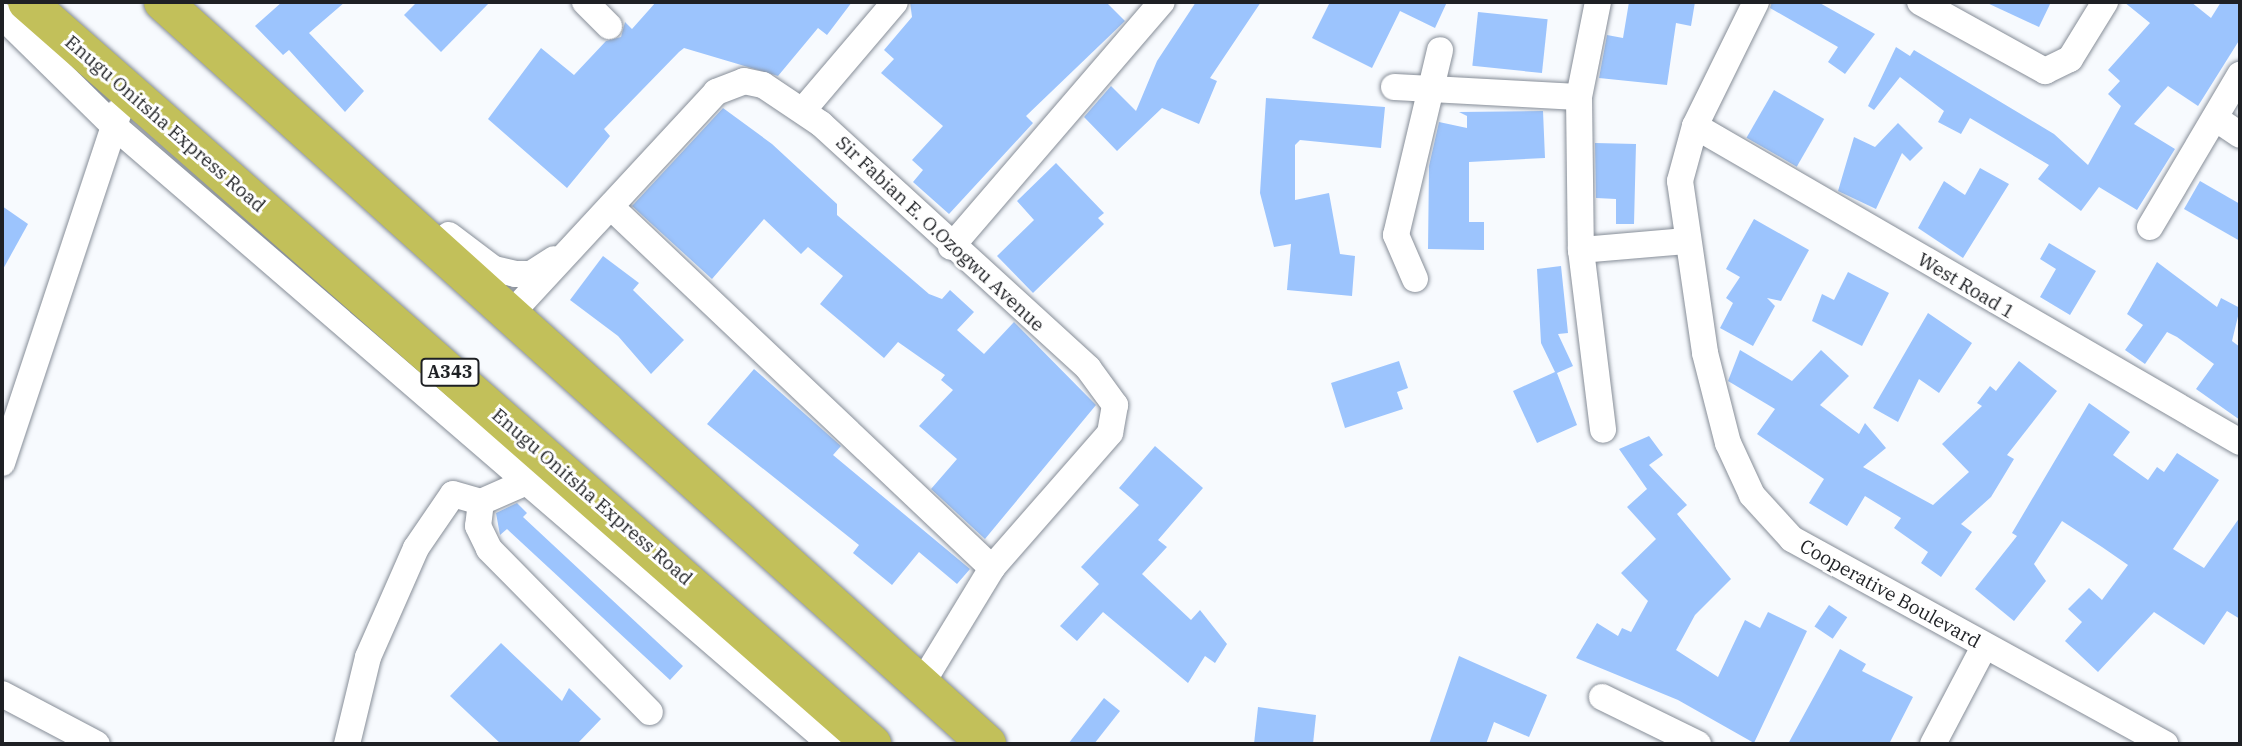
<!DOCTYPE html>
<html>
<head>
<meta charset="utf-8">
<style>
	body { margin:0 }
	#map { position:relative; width:2242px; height:746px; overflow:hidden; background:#f7fafe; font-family:"IBM Plex Serif",serif }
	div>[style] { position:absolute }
	.building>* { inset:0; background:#9cc4fd; transform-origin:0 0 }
	.roads { filter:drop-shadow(0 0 2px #878e98) drop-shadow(0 0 2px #878e98) }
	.minor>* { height:26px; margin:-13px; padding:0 13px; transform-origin:13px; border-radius:13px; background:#fff }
	.trunk>* { height:38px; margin:-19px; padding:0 19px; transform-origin:19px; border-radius:19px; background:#c2c05a }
	span { translate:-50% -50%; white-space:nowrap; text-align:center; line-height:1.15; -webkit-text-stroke:6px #fff; paint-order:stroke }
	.shield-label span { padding:2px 5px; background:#fff; border:2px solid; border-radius:5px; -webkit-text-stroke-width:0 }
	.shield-label { font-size:18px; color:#1e2024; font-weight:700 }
	.street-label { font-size:19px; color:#1e2024 }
	.frame { position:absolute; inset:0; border:4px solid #1e2024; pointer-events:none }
</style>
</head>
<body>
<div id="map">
	<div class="building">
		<i style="clip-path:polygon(282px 2px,345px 2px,309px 33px,364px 91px,345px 112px,289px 50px,283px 55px,255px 26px)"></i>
		<i style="clip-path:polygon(417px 2px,490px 2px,441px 52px,404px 15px)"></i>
		<i style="clip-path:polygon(656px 2px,852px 2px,827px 35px,818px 28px,778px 76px,684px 48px,679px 52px,604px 129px,610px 136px,567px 188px,488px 119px,541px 48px,574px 75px,606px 41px,621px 37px,625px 22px,632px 29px)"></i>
		<i style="clip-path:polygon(910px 2px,1106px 2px,1125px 21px,1026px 116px,1033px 123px,949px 214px,913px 182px,923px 170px,912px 160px,943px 126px,881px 73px,894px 59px,884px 50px,912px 17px)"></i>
		<i style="clip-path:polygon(1196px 2px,1261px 2px,1210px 78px,1217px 81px,1199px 124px,1162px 108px,1117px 151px,1084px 117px,1111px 86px,1136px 111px,1157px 61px)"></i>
		<i style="clip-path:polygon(1330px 2px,1447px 2px,1435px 28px,1400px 11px,1372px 68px,1312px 38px)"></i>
		<i style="clip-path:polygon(1629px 2px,1695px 2px,1691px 26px,1676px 23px,1667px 85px,1599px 78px,1607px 35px,1623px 38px)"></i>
		<i style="clip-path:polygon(1772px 2px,1818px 2px,1875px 34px,1845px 74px,1828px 62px,1838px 47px,1770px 8px)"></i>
		<i style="clip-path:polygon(1985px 2px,2051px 2px,2039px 27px)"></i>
		<i style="clip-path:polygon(2124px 2px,2191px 2px,2211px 18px,2221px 2px,2240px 2px,2240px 39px,2198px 106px,2168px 86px,2134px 124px,2175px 149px,2137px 210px,2099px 187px,2081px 211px,2038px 179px,2049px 165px,1970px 118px,1961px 134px,1938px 122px,1944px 111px,1900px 77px,1874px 110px,1868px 106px,1896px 47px,1910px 56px,1914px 50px,2054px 134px,2088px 165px,2121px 106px,2108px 94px,2120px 81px,2108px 70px,2150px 23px)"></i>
		<i style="left:1478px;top:12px;width:70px;height:54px;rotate:6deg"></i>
		<i style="left:1774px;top:90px;width:58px;height:55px;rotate:30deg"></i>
		<i style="clip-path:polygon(1266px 98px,1385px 107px,1381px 148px,1300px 140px,1295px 145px,1295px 200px,1329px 193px,1340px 254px,1355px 256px,1352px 296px,1287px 290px,1291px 244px,1274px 247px,1260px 193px)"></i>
		<i style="clip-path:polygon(723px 108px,772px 144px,837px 204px,837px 215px,929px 294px,942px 299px,950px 290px,974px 312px,957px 330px,984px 354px,1014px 322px,1096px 405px,985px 539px,931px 489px,957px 459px,919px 426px,953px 390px,941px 380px,945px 375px,898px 342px,884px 358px,820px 304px,843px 276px,808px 247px,801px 254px,764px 219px,712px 279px,632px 206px)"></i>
		<i style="clip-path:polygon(1543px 111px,1545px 158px,1469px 162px,1469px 222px,1484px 222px,1484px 250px,1428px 249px,1429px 166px,1439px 122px,1467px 128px,1467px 116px,1459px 112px)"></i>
		<i style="clip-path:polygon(1898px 123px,1923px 148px,1910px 161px,1902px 153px,1876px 209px,1838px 191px,1854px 137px,1875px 147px)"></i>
		<i style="clip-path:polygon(1595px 143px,1636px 144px,1634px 224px,1616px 224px,1616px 199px,1596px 198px)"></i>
		<i style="clip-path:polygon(1056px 163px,1104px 213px,1098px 218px,1104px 224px,1033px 293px,997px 256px,1034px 220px,1017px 201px)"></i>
		<i style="clip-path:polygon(1980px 168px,2009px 184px,1963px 258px,1918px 228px,1944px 181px,1965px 195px)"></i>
		<i style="clip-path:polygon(2200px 181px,2240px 204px,2240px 241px,2184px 209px)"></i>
		<i style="clip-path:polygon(2px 206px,28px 224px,2px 271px)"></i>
		<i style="clip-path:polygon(1754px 219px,1809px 250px,1781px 301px,1767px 298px,1775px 306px,1753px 346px,1720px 328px,1733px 303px,1726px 298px,1740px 277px,1726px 269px)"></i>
		<i style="clip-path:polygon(2049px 243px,2096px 271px,2070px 315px,2040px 297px,2056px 269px,2040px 259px)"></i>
		<i style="clip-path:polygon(603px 256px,639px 283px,633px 290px,684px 340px,651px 374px,618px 336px,570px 300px)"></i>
		<i style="clip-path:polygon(2157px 262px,2217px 307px,2221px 298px,2240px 308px,2232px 341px,2240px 347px,2240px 420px,2196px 389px,2214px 364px,2177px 337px,2167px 332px,2145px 364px,2125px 350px,2143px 325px,2127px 314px)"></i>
		<i style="clip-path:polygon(1561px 266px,1568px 333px,1558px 334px,1573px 366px,1557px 373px,1577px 425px,1537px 443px,1513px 391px,1555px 372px,1541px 343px,1537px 269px)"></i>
		<i style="clip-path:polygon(1848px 272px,1889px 293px,1862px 346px,1812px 321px,1822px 294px,1834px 300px)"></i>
		<i style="clip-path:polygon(1928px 313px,1972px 343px,1939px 393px,1919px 379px,1898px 422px,1873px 408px)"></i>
		<i style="clip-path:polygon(1740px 350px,1792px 381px,1821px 350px,1849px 376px,1820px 405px,1859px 434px,1865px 423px,1886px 448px,1863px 467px,1933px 505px,1969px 472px,1942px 444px,1982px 406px,1977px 403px,1990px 386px,1996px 391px,2019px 361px,2057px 391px,2007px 455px,2014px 459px,1991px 497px,1961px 524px,1972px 532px,1941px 577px,1921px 563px,1928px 552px,1894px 528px,1901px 518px,1865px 496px,1847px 526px,1809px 503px,1824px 479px,1757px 434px,1775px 409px,1728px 381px)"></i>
		<i style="clip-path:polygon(1399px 361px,1408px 388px,1397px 392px,1403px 409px,1345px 428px,1331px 383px)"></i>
		<i style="clip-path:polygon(754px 369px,841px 446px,833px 455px,970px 569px,957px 584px,919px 552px,892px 585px,853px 553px,859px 545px,707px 424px)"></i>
		<i style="clip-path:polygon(2089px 403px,2130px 432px,2113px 455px,2148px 480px,2157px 467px,2164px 472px,2177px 453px,2219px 480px,2173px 549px,2204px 568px,2240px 517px,2240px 619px,2227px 611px,2204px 645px,2154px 612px,2098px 672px,2065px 641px,2082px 622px,2068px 609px,2089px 588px,2102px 600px,2128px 565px,2102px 547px,2062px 521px,2034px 564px,2046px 581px,2014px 621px,1975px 589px,2017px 536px,2012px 533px)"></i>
		<i style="clip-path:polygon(1649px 436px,1663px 455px,1649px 465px,1687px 505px,1677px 514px,1731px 579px,1695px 615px,1676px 650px,1718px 677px,1745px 620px,1760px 628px,1768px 612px,1807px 631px,1754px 743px,1678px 700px,1576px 658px,1597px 623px,1618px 636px,1622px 628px,1631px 632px,1648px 601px,1621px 573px,1656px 539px,1627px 507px,1647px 489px,1619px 449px)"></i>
		<i style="clip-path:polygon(1155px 446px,1203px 488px,1158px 540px,1167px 547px,1142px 574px,1191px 620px,1200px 610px,1227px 644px,1215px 663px,1205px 656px,1188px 683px,1103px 612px,1077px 641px,1060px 626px,1099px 584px,1081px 567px,1139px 505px,1119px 488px)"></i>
		<i style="clip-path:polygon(517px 503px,527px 513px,523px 517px,683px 666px,670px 680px,507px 529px,500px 535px,496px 513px)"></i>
		<i style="left:1829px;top:605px;width:22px;height:26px;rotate:34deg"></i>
		<i style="clip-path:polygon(501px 643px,562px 701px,569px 688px,601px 719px,577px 744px,501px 744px,450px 696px)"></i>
		<i style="clip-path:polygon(1840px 649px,1866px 664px,1862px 671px,1913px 697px,1889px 744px,1788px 744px)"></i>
		<i style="clip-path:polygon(1459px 656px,1547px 695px,1529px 737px,1494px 722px,1486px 744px,1429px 744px)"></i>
		<i style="clip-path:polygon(1104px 698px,1120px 711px,1094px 744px,1068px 744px)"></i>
		<i style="clip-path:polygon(1258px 707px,1316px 715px,1313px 744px,1254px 744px)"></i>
	</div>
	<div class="roads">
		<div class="minor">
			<i style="left:585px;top:2px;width:34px;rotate:45deg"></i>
			<i style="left:1756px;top:2px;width:138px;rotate:116.2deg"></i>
			<i style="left:1695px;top:126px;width:57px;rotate:105.3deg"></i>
			<i style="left:1680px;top:181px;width:174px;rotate:81.7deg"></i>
			<i style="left:1705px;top:353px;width:93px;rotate:75.7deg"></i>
			<i style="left:1728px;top:443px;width:57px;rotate:65.2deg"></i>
			<i style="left:1752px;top:495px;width:59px;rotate:47.7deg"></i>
			<i style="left:1792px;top:539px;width:426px;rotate:28.8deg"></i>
			<i style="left:1920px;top:2px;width:143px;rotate:28.9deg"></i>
			<i style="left:2045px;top:71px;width:28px;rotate:-26deg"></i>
			<i style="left:2070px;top:59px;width:67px;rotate:-58.4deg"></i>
			<i style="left:2px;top:16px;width:157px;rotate:44.5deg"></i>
			<i style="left:114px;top:126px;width:947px;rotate:40.76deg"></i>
			<i style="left:1394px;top:87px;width:185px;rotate:3.1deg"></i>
			<i style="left:1579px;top:97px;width:153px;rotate:89.3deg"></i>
			<i style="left:1581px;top:250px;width:181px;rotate:83deg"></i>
			<i style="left:1579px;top:97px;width:97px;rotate:-78.7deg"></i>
			<i style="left:804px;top:109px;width:140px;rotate:-49.6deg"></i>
			<i style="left:2215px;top:118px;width:30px;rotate:34deg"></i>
			<i style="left:1695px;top:126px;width:630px;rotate:30.11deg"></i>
			<i style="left:611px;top:207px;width:525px;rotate:43.46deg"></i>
			<i style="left:2150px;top:227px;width:177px;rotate:-59.4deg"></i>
			<i style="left:449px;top:235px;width:56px;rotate:37.1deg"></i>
			<i style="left:494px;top:269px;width:22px;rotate:13deg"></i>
			<i style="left:515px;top:274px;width:16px"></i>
			<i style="left:531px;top:274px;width:27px;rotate:-33deg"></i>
			<i style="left:951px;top:247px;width:323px;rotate:-49.3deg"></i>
			<i style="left:1581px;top:250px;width:104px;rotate:-4.9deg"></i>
			<i style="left:1415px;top:279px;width:48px;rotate:-113.4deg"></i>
			<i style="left:1396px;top:235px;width:190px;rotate:-76.6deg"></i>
			<i style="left:507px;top:318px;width:308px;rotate:-47.2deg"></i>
			<i style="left:716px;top:92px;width:30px;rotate:-21deg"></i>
			<i style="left:744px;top:81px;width:19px;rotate:12deg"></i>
			<i style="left:763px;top:85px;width:70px;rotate:33.9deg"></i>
			<i style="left:821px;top:124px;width:362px;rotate:42.4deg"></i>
			<i style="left:1088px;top:368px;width:46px;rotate:53.9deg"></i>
			<i style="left:1115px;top:405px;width:28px;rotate:100deg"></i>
			<i style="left:1110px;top:433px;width:179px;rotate:131.2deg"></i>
			<i style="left:992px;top:568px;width:137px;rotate:121.3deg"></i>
			<i style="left:2px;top:463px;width:371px;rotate:-71.6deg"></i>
			<i style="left:531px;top:480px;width:55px;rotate:156.3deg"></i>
			<i style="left:481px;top:502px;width:24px;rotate:97deg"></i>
			<i style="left:478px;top:526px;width:25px;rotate:64deg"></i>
			<i style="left:489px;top:549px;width:229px;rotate:45.4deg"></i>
			<i style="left:2px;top:694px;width:107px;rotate:27.8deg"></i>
			<i style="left:1602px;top:697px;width:107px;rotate:26.1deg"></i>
			<i style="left:347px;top:744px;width:89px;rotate:-76.4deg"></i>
			<i style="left:368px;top:657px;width:119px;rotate:-66.2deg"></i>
			<i style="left:416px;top:548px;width:65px;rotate:-55.6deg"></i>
			<i style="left:453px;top:494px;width:29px;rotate:16deg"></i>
			<i style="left:1933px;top:744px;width:110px;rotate:-62.3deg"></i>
		</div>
		<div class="trunk">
			<i style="left:27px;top:2px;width:1125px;rotate:41.29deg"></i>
			<i style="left:163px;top:2px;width:1109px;rotate:42deg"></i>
		</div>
	</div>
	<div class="shield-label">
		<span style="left:450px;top:372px">A343</span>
	</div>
	<div class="street-label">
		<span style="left:165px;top:124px;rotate:41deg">Enugu Onitsha Express Road</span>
		<span style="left:940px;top:234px;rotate:43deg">Sir Fabian E. O.Ozogwu Avenue</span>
		<span style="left:1966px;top:286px;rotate:31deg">West Road 1</span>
		<span style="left:592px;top:497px;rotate:41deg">Enugu Onitsha Express Road</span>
		<span style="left:1890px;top:594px;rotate:29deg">Cooperative Boulevard</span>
	</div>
	<div class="frame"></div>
</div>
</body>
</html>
